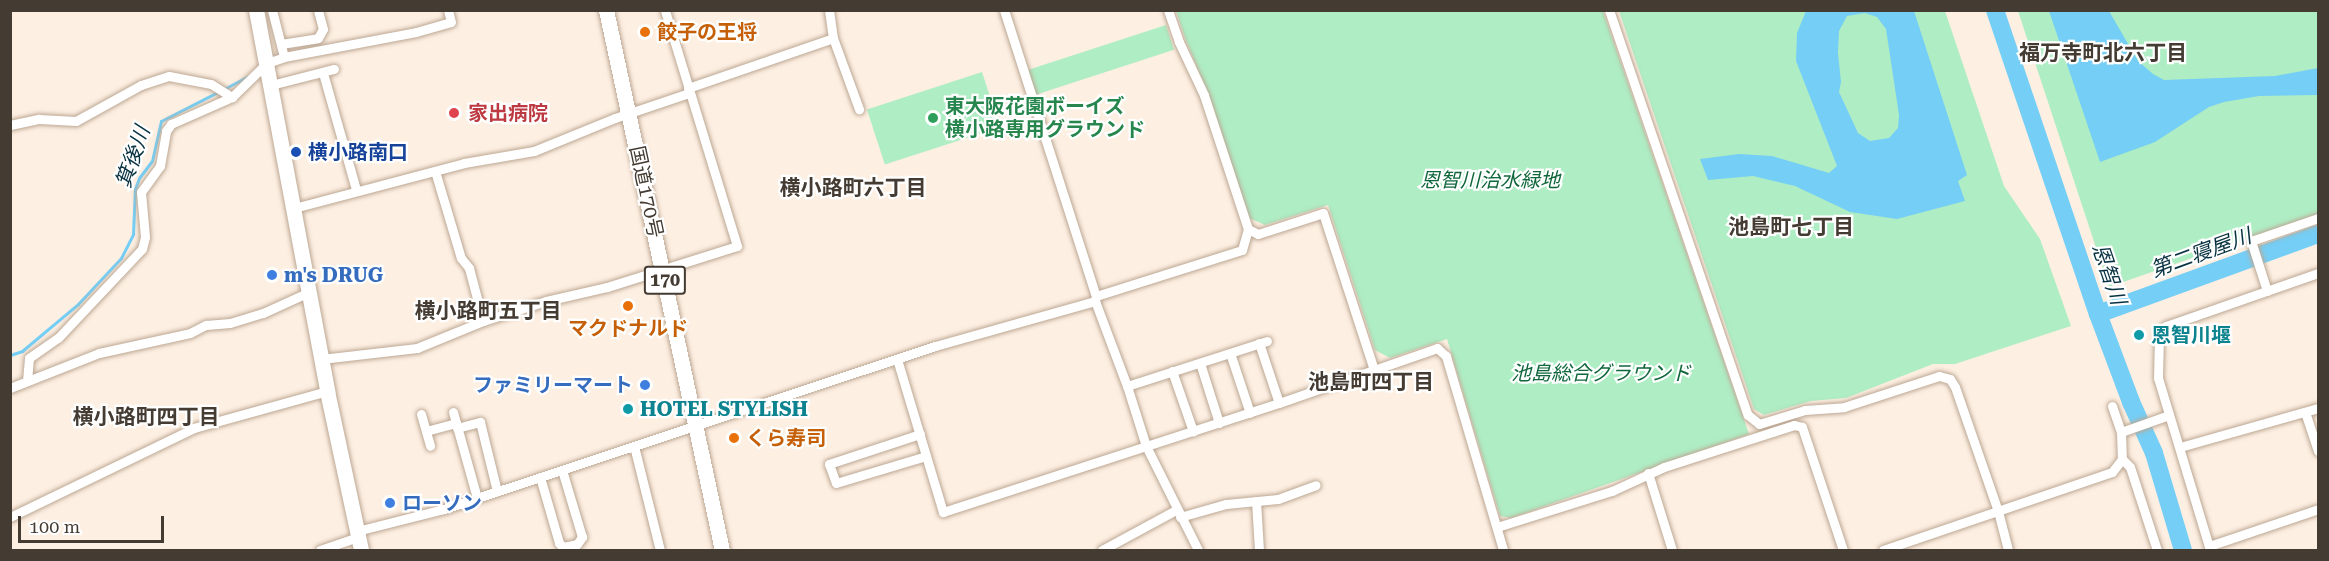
<!DOCTYPE html>
<html>
<head>
<meta charset="utf-8">
<style>
	body { margin:0 }
	#map { position:relative; width:2329px; height:561px; overflow:hidden; background:#fdefe2; font-family:"Roboto Serif","Noto Sans JP",serif }
	div>[style] { position:absolute }
	.green>* { inset:0; background:#afedc4; transform-origin:0 0 }
	.water>* { inset:0; background:#75cef5 }
	.stream>* { height:3px; margin:-1.5px; padding:0 1.5px; transform-origin:1.5px; border-radius:1.5px; background:#75cef5 }
	.river>* { height:18px; margin:-9px; padding:0 9px; transform-origin:9px; border-radius:9px; background:#75cef5 }
	.roads { filter:drop-shadow(0 0 2px #bca793) drop-shadow(0 0 2px #bca793) }
	.minor>* { height:9px; margin:-4.5px; padding:0 4.5px; transform-origin:4.5px; border-radius:4.5px; background:#fff }
	.trunk>* { height:15px; margin:-7.5px; padding:0 7.5px; transform-origin:7.5px; border-radius:7.5px; background:#fff }
	.dots>* { width:16px; height:16px; translate:-50% -50%; box-sizing:border-box; border:3px solid #fefffe; border-radius:50% }
	span { translate:-50% -50%; white-space:nowrap; text-align:center; line-height:1.15; -webkit-text-stroke:4.5px #fefffe; paint-order:stroke }
	.shield-label span { padding:2px 4px; background:#fefffe; border:2px solid; border-radius:4px; -webkit-text-stroke-width:0 }
	.shield-label { font-size:18px; color:#443b33; font-weight:700 }
	.food-label { font-size:20px; color:#c56008; font-weight:700 }
	.left { translate:0 -50%; text-align:left }
	.leisure-label { font-size:20px; color:#27864d; font-weight:700 }
	.health-label { font-size:20px; color:#be3a42; font-weight:700 }
	.transit-label { font-size:20px; color:#164399; font-weight:700 }
	.park-label { font-size:20px; color:#10673c; font-style:italic }
	.street-label { font-size:20px; color:#443b33 }
	.shop-label { font-size:20px; color:#366cbe; font-weight:700 }
	.right { translate:-100% -50%; text-align:right }
	.culture-label { font-size:20px; color:#0d838f; font-weight:700 }
	.neighbourhood-label { font-size:21px; color:#443b33; font-weight:700 }
	.water-label { font-size:21px; color:#083242; font-style:italic }
	.frame { position:absolute; inset:0; border:12px solid #443b33; pointer-events:none }
	.scale { position:absolute; left:18px; top:516px; width:146px; height:27px; box-sizing:border-box; border:3px solid #443b33; border-top:0; padding-left:8px; font-size:18px; line-height:21px; white-space:nowrap; color:#443b33; -webkit-text-stroke:4px #fefffe; paint-order:stroke }
</style>
</head>
<body>
<div id="map">
	<div class="green">
		<i style="clip-path:polygon(1176px 11px,1603px 11px,1749px 434px,1511px 518px,1500px 516px,1447px 339px,1390px 358px,1375px 350px,1328px 205px,1265px 225px,1249px 218px,1209px 95px,1186px 41px)"></i>
		<i style="clip-path:polygon(1619px 11px,1945px 11px,2004px 186px,2040px 239px,2071px 326px,1955px 364px,1933px 364px,1846px 398px,1811px 401px,1764px 415px,1754px 409px)"></i>
		<i style="clip-path:polygon(2018px 11px,2318px 11px,2318px 214px,2109px 287px)"></i>
		<i style="left:1166px;top:25px;width:26px;height:147px;rotate:72deg"></i>
		<i style="left:982px;top:72px;width:58px;height:121px;rotate:72deg"></i>
	</div>
	<div class="water">
		<i style="clip-path:polygon(evenodd,1806px 11px,1914px 11px,1967px 175px,1958px 181px,1965px 201px,1897px 219px,1850px 212px,1795px 186px,1753px 176px,1708px 180px,1700px 159px,1739px 154px,1772px 156px,1829px 173px,1837px 166px,1796px 61px,1797px 33px,1806px 11px,1865px 13px,1877px 17px,1886px 29px,1899px 115px,1898px 128px,1889px 138px,1870px 141px,1858px 133px,1839px 92px,1841px 82px,1838px 53px,1839px 31px,1847px 16px,1865px 13px)"></i>
		<i style="clip-path:polygon(2049px 11px,2109px 11px,2138px 61px,2153px 74px,2164px 80px,2275px 76px,2318px 68px,2318px 95px,2259px 96px,2224px 102px,2209px 107px,2155px 142px,2100px 162px)"></i>
	</div>
	<div class="stream">
		<i style="left:224px;top:89px;width:26px;rotate:-28deg"></i>
		<i style="left:10px;top:355px;width:13px;rotate:-18deg"></i>
		<i style="left:22px;top:351px;width:73px;rotate:-40deg"></i>
		<i style="left:78px;top:304px;width:63px;rotate:-46.9deg"></i>
		<i style="left:121px;top:258px;width:27px;rotate:-63deg"></i>
		<i style="left:133px;top:234px;width:45px;rotate:-87.5deg"></i>
		<i style="left:135px;top:189px;width:12px;rotate:-70deg"></i>
		<i style="left:139px;top:178px;width:21px;rotate:-53deg"></i>
		<i style="left:152px;top:161px;width:41px;rotate:-77.3deg"></i>
		<i style="left:161px;top:121px;width:64px;rotate:-27deg"></i>
	</div>
	<div class="river">
		<i style="left:1995px;top:10px;width:321px;rotate:71.3deg"></i>
		<i style="left:2098px;top:314px;width:94px;rotate:69.4deg"></i>
		<i style="left:2131px;top:402px;width:56px;rotate:65.7deg"></i>
		<i style="left:2154px;top:453px;width:101px;rotate:73.4deg"></i>
		<i style="left:2098px;top:314px;width:234px;rotate:-20deg"></i>
	</div>
	<div class="roads">
		<div class="minor">
			<i style="left:829px;top:10px;width:28px;rotate:82deg"></i>
			<i style="left:833px;top:38px;width:76px;rotate:69.9deg"></i>
			<i style="left:1004px;top:10px;width:300px;rotate:72.2deg"></i>
			<i style="left:1096px;top:296px;width:5px;rotate:101deg"></i>
			<i style="left:1095px;top:301px;width:91px;rotate:69.4deg"></i>
			<i style="left:1127px;top:386px;width:63px;rotate:72.4deg"></i>
			<i style="left:1146px;top:446px;width:116px;rotate:63.4deg"></i>
			<i style="left:1609px;top:10px;width:428px;rotate:71.1deg"></i>
			<i style="left:1748px;top:415px;width:14px;rotate:39deg"></i>
			<i style="left:1759px;top:424px;width:48px;rotate:-16.9deg"></i>
			<i style="left:1805px;top:410px;width:39px;rotate:-4deg"></i>
			<i style="left:1844px;top:407px;width:100px;rotate:-18.1deg"></i>
			<i style="left:1939px;top:376px;width:11px;rotate:15deg"></i>
			<i style="left:1950px;top:379px;width:9px;rotate:58deg"></i>
			<i style="left:1955px;top:387px;width:131px;rotate:70.9deg"></i>
			<i style="left:1998px;top:511px;width:40px;rotate:75.6deg"></i>
			<i style="left:281px;top:44px;width:37px;rotate:-9deg"></i>
			<i style="left:318px;top:38px;width:10px;rotate:-61deg"></i>
			<i style="left:323px;top:29px;width:20px;rotate:-105deg"></i>
			<i style="left:284px;top:57px;width:134px;rotate:-10.7deg"></i>
			<i style="left:416px;top:32px;width:36px;rotate:-16deg"></i>
			<i style="left:451px;top:22px;width:12px;rotate:-104deg"></i>
			<i style="left:323px;top:73px;width:122px;rotate:74.2deg"></i>
			<i style="left:271px;top:85px;width:65px;rotate:-14.3deg"></i>
			<i style="left:688px;top:88px;width:153px;rotate:-19deg"></i>
			<i style="left:10px;top:125px;width:30px;rotate:-12deg"></i>
			<i style="left:39px;top:119px;width:37px;rotate:3deg"></i>
			<i style="left:76px;top:121px;width:74px;rotate:-29deg"></i>
			<i style="left:141px;top:85px;width:29px;rotate:-18deg"></i>
			<i style="left:169px;top:76px;width:43px;rotate:10.8deg"></i>
			<i style="left:211px;top:84px;width:25px;rotate:32deg"></i>
			<i style="left:435px;top:171px;width:91px;rotate:73.4deg"></i>
			<i style="left:461px;top:258px;width:13px;rotate:51deg"></i>
			<i style="left:469px;top:268px;width:55px;rotate:75.2deg"></i>
			<i style="left:294px;top:208px;width:176px;rotate:-14.8deg"></i>
			<i style="left:464px;top:163px;width:71px;rotate:-9.7deg"></i>
			<i style="left:534px;top:151px;width:87px;rotate:-22.2deg"></i>
			<i style="left:615px;top:118px;width:78px;rotate:-18.7deg"></i>
			<i style="left:1248px;top:229px;width:11px;rotate:27deg"></i>
			<i style="left:1258px;top:234px;width:68px;rotate:-17.9deg"></i>
			<i style="left:1323px;top:213px;width:165px;rotate:72deg"></i>
			<i style="left:1374px;top:370px;width:67px;rotate:-19.2deg"></i>
			<i style="left:1437px;top:348px;width:12px;rotate:42deg"></i>
			<i style="left:1446px;top:356px;width:202px;rotate:73.6deg"></i>
			<i style="left:2267px;top:291px;width:52px;rotate:-107.7deg"></i>
			<i style="left:2251px;top:241px;width:71px;rotate:-18.9deg"></i>
			<i style="left:1096px;top:296px;width:153px;rotate:-17.5deg"></i>
			<i style="left:1242px;top:250px;width:22px;rotate:-74deg"></i>
			<i style="left:1248px;top:229px;width:141px;rotate:-108.2deg"></i>
			<i style="left:1204px;top:95px;width:59px;rotate:-115.3deg"></i>
			<i style="left:1179px;top:42px;width:34px;rotate:-109deg"></i>
			<i style="left:1259px;top:343px;width:63px;rotate:71.6deg"></i>
			<i style="left:1230px;top:353px;width:63px;rotate:71.6deg"></i>
			<i style="left:321px;top:359px;width:97px;rotate:-6.5deg"></i>
			<i style="left:417px;top:348px;width:71px;rotate:-22.2deg"></i>
			<i style="left:483px;top:321px;width:66px;rotate:-17.6deg"></i>
			<i style="left:546px;top:301px;width:63px;rotate:-12.9deg"></i>
			<i style="left:607px;top:287px;width:136px;rotate:-17.5deg"></i>
			<i style="left:737px;top:246px;width:247px;rotate:-107deg"></i>
			<i style="left:897px;top:359px;width:160px;rotate:73.3deg"></i>
			<i style="left:943px;top:512px;width:353px;rotate:-18deg"></i>
			<i style="left:1279px;top:403px;width:101px;rotate:-19.2deg"></i>
			<i style="left:1200px;top:363px;width:63px;rotate:72.4deg"></i>
			<i style="left:1172px;top:371px;width:64px;rotate:70.7deg"></i>
			<i style="left:27px;top:381px;width:23px;rotate:-85deg"></i>
			<i style="left:29px;top:358px;width:35px;rotate:-35deg"></i>
			<i style="left:58px;top:338px;width:122px;rotate:-46.7deg"></i>
			<i style="left:142px;top:249px;width:12px;rotate:-76deg"></i>
			<i style="left:145px;top:237px;width:45px;rotate:-95.1deg"></i>
			<i style="left:141px;top:192px;width:32px;rotate:-54deg"></i>
			<i style="left:160px;top:166px;width:36px;rotate:-80deg"></i>
			<i style="left:166px;top:131px;width:9px;rotate:-54deg"></i>
			<i style="left:171px;top:124px;width:67px;rotate:-23.9deg"></i>
			<i style="left:232px;top:97px;width:49px;rotate:-44.2deg"></i>
			<i style="left:267px;top:63px;width:18px;rotate:-19deg"></i>
			<i style="left:284px;top:57px;width:49px;rotate:-104.3deg"></i>
			<i style="left:1127px;top:386px;width:147px;rotate:-17.8deg"></i>
			<i style="left:10px;top:388px;width:96px;rotate:-21.5deg"></i>
			<i style="left:99px;top:353px;width:93px;rotate:-12.4deg"></i>
			<i style="left:190px;top:333px;width:18px;rotate:-27deg"></i>
			<i style="left:206px;top:325px;width:24px;rotate:-5deg"></i>
			<i style="left:230px;top:323px;width:34px;rotate:-17deg"></i>
			<i style="left:263px;top:313px;width:51px;rotate:-24.5deg"></i>
			<i style="left:2112px;top:406px;width:28px;rotate:71deg"></i>
			<i style="left:2121px;top:432px;width:27px;rotate:88deg"></i>
			<i style="left:2122px;top:459px;width:11px;rotate:45deg"></i>
			<i style="left:2130px;top:467px;width:87px;rotate:72deg"></i>
			<i style="left:453px;top:412px;width:89px;rotate:74.4deg"></i>
			<i style="left:2305px;top:412px;width:41px;rotate:71.6deg"></i>
			<i style="left:421px;top:414px;width:33px;rotate:74deg"></i>
			<i style="left:457px;top:428px;width:24px;rotate:-15deg"></i>
			<i style="left:480px;top:422px;width:71px;rotate:76.2deg"></i>
			<i style="left:426px;top:431px;width:31px;rotate:-15deg"></i>
			<i style="left:2121px;top:432px;width:51px;rotate:-19.5deg"></i>
			<i style="left:920px;top:434px;width:96px;rotate:161.8deg"></i>
			<i style="left:829px;top:464px;width:20px;rotate:70deg"></i>
			<i style="left:836px;top:483px;width:94px;rotate:-16.7deg"></i>
			<i style="left:634px;top:446px;width:107px;rotate:76deg"></i>
			<i style="left:2180px;top:447px;width:143px;rotate:-15.8deg"></i>
			<i style="left:1648px;top:473px;width:81px;rotate:72.7deg"></i>
			<i style="left:540px;top:477px;width:69px;rotate:73.9deg"></i>
			<i style="left:559px;top:543px;width:6px;rotate:45deg"></i>
			<i style="left:563px;top:547px;width:14px;rotate:-12deg"></i>
			<i style="left:577px;top:544px;width:9px;rotate:-54deg"></i>
			<i style="left:582px;top:537px;width:70px;rotate:-106.6deg"></i>
			<i style="left:1256px;top:501px;width:49px;rotate:86.5deg"></i>
			<i style="left:10px;top:517px;width:204px;rotate:-25.8deg"></i>
			<i style="left:194px;top:428px;width:138px;rotate:-15.5deg"></i>
			<i style="left:1180px;top:517px;width:48px;rotate:-15.8deg"></i>
			<i style="left:1226px;top:504px;width:52px;rotate:-5.5deg"></i>
			<i style="left:1278px;top:499px;width:40px;rotate:-20.2deg"></i>
			<i style="left:1497px;top:527px;width:121px;rotate:-17.4deg"></i>
			<i style="left:1612px;top:491px;width:57px;rotate:-24.8deg"></i>
			<i style="left:1664px;top:467px;width:137px;rotate:-17.9deg"></i>
			<i style="left:1794px;top:425px;width:8px;rotate:14deg"></i>
			<i style="left:1802px;top:427px;width:130px;rotate:71.6deg"></i>
			<i style="left:357px;top:531px;width:90px;rotate:-14.2deg"></i>
			<i style="left:444px;top:509px;width:517px;rotate:-18.36deg"></i>
			<i style="left:935px;top:346px;width:166px;rotate:-15.7deg"></i>
			<i style="left:2209px;top:546px;width:115px;rotate:-18.7deg"></i>
			<i style="left:320px;top:550px;width:40px;rotate:-18.9deg"></i>
			<i style="left:1102px;top:550px;width:84px;rotate:-28.4deg"></i>
			<i style="left:1883px;top:550px;width:242px;rotate:-18.8deg"></i>
			<i style="left:2112px;top:472px;width:16px;rotate:-52deg"></i>
			<i style="left:2210px;top:550px;width:180px;rotate:-106.8deg"></i>
			<i style="left:2158px;top:378px;width:44px;rotate:-88.7deg"></i>
			<i style="left:2159px;top:334px;width:11px;rotate:-49deg"></i>
			<i style="left:2166px;top:326px;width:161px;rotate:-19.2deg"></i>
		</div>
		<div class="trunk">
			<i style="left:256px;top:10px;width:388px;rotate:79.4deg"></i>
			<i style="left:327px;top:391px;width:163px;rotate:77.9deg"></i>
			<i style="left:606px;top:10px;width:552px;rotate:77.88deg"></i>
		</div>
	</div>
	<div class="dots">
		<i style="left:645px;top:32px;background:#e8710a"></i>
		<i style="left:454px;top:113px;background:#e0444e"></i>
		<i style="left:933px;top:118px;background:#2e9e5b"></i>
		<i style="left:296px;top:152px;background:#1a4fb4"></i>
		<i style="left:272px;top:275px;background:#3f7fe0"></i>
		<i style="left:628px;top:306px;background:#e8710a"></i>
		<i style="left:2139px;top:335px;background:#0f9aa8"></i>
		<i style="left:645px;top:385px;background:#3f7fe0"></i>
		<i style="left:628px;top:409px;background:#0f9aa8"></i>
		<i style="left:734px;top:438px;background:#e8710a"></i>
		<i style="left:390px;top:503px;background:#3f7fe0"></i>
	</div>
	<div class="shield-label">
		<span style="left:665px;top:280px">170</span>
	</div>
	<div class="food-label">
		<span class="left" style="left:657px;top:32px">餃子の王将</span>
		<span style="left:628px;top:328px">マクドナルド</span>
		<span class="left" style="left:746px;top:438px">くら寿司</span>
	</div>
	<div class="leisure-label">
		<span class="left" style="left:945px;top:118px">東大阪花園ボーイズ<br>横小路専用グラウンド</span>
	</div>
	<div class="health-label">
		<span class="left" style="left:468px;top:113px">家出病院</span>
	</div>
	<div class="transit-label">
		<span class="left" style="left:308px;top:152px">横小路南口</span>
	</div>
	<div class="park-label">
		<span style="left:1490px;top:180px">恩智川治水緑地</span>
		<span style="left:1601px;top:373px">池島総合グラウンド</span>
	</div>
	<div class="street-label">
		<span style="left:646px;top:192px;rotate:78deg">国道170号</span>
	</div>
	<div class="shop-label">
		<span class="left" style="left:284px;top:275px">m's DRUG</span>
		<span class="right" style="left:633px;top:385px">ファミリーマート</span>
		<span class="left" style="left:402px;top:503px">ローソン</span>
	</div>
	<div class="culture-label">
		<span class="left" style="left:2151px;top:335px">恩智川堰</span>
		<span class="left" style="left:640px;top:409px">HOTEL STYLISH</span>
	</div>
	<div class="neighbourhood-label">
		<span style="left:2103px;top:53px">福万寺町北六丁目</span>
		<span style="left:853px;top:188px">横小路町六丁目</span>
		<span style="left:1791px;top:227px">池島町七丁目</span>
		<span style="left:488px;top:311px">横小路町五丁目</span>
		<span style="left:1371px;top:382px">池島町四丁目</span>
		<span style="left:146px;top:417px">横小路町四丁目</span>
	</div>
	<div class="water-label">
		<span style="left:133px;top:157px;rotate:-71deg">箕後川</span>
		<span style="left:2201px;top:253px;rotate:-20deg">第二寝屋川</span>
		<span style="left:2109px;top:274px;rotate:71deg">恩智川</span>
	</div>
	<div class="frame"></div>
	<div class="scale">100 m</div>
</div>
</body>
</html>
